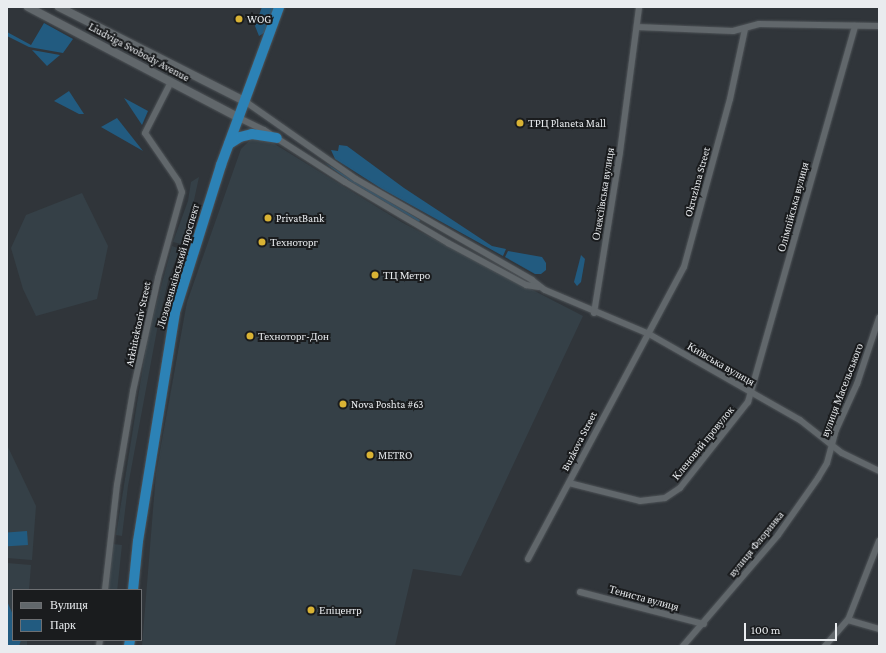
<!DOCTYPE html>
<html>
<head>
<meta charset="utf-8">
<style>
	body { margin:0 }
	#map { position:relative; width:886px; height:653px; overflow:hidden; background:#30353a; font-family:"Crimson Pro",serif }
	div>[style] { position:absolute }
	.built>* { inset:0; background:#354047; transform-origin:0 0 }
	.green>* { inset:0; background:#225b80; transform-origin:0 0 }
	.roads { filter:drop-shadow(0 0 1px #4e5357) drop-shadow(0 0 1px #4e5357) }
	.minor>* { height:6px; margin:-3px; padding:0 3px; transform-origin:3px; border-radius:3px; background:#61676b }
	.secondary>* { height:8px; margin:-4px; padding:0 4px; transform-origin:4px; border-radius:4px; background:#61676b }
	.trunk>* { height:10px; margin:-5px; padding:0 5px; transform-origin:5px; border-radius:5px; background:#2c82b6 }
	.dots>* { width:11px; height:11px; translate:-50% -50%; box-sizing:border-box; border:2px solid #1a1c1e; border-radius:50% }
	span { translate:-50% -50%; white-space:nowrap; text-align:center; line-height:1.15; -webkit-text-stroke:4px #1a1c1e; paint-order:stroke }
	.poi-label { font-size:11px; color:#e9ecef }
	.left { translate:0 -50%; text-align:left }
	.street-label { font-size:11px; color:#e9ecef }
	.frame { position:absolute; inset:0; border:8px solid #e9ecef; pointer-events:none }
	.legend { position:absolute; left:12px; top:589px; width:130px; height:52px; box-sizing:border-box; background:#1a1c1e; border:1px solid #6d6f72; margin:0; padding:5px 7px; list-style:none; font-size:12px; color:#e9ecef }
	.legend li { display:flex; align-items:center; gap:8px; height:20px }
	.legend b { width:20px; border:1px solid #6d6f72 }
	.scale { position:absolute; left:744px; top:623px; width:93px; height:18px; box-sizing:border-box; border:2px solid #e9ecef; border-top:0; padding-left:5px; font-size:12px; line-height:14px; white-space:nowrap; color:#e9ecef; -webkit-text-stroke:3px #1a1c1e; paint-order:stroke }
</style>
</head>
<body>
<div id="map">
	<div class="built">
		<i style="clip-path:polygon(252px 138px,268px 140px,403px 223px,583px 316px,461px 576px,413px 569px,395px 646px,142px 646px,156px 473px,187px 302px,241px 149px)"></i>
		<i style="clip-path:polygon(199px 177px,190px 219px,181px 244px,173px 242px,188px 201px,191px 182px)"></i>
		<i style="clip-path:polygon(82px 193px,108px 246px,97px 299px,36px 316px,23px 289px,11px 248px,26px 215px)"></i>
		<i style="clip-path:polygon(172px 246px,180px 249px,169px 277px,159px 319px,128px 486px,122px 536px,116px 535px,148px 335px)"></i>
		<i style="clip-path:polygon(7px 445px,36px 506px,32px 560px,7px 558px)"></i>
		<i style="left:113px;top:544px;width:9px;height:46px;rotate:6deg"></i>
		<i style="clip-path:polygon(7px 563px,31px 565px,29px 590px,13px 590px,13px 640px,27px 640px,27px 646px,7px 646px)"></i>
	</div>
	<div class="green">
		<i style="clip-path:polygon(262px 7px,275px 7px,264px 33px,259px 36px,255px 26px)"></i>
		<i style="clip-path:polygon(44px 23px,73px 39px,63px 53px,29px 47px,7px 36px,7px 32px,31px 45px)"></i>
		<i style="clip-path:polygon(32px 50px,60px 55px,47px 66px)"></i>
		<i style="clip-path:polygon(69px 91px,84px 114px,79px 114px,54px 101px)"></i>
		<i style="clip-path:polygon(124px 98px,148px 111px,142px 125px)"></i>
		<i style="clip-path:polygon(117px 118px,143px 151px,101px 127px)"></i>
		<i style="clip-path:polygon(339px 145px,347px 146px,404px 188px,492px 246px,506px 249px,503px 256px,382px 189px,335px 159px,331px 150px,338px 151px)"></i>
		<i style="clip-path:polygon(325px 163px,420px 220px,419px 222px,351px 182px)"></i>
		<i style="clip-path:polygon(508px 251px,542px 257px,546px 263px,546px 270px,541px 274px,535px 274px,505px 257px)"></i>
		<i style="clip-path:polygon(581px 255px,585px 259px,581px 282px,577px 286px,574px 282px)"></i>
		<i style="left:27px;top:531px;width:14px;height:20px;rotate:86deg"></i>
		<i style="clip-path:polygon(7px 601px,13px 615px,13px 640px,21px 640px,19px 646px,7px 646px)"></i>
	</div>
	<div class="roads">
		<div class="minor">
			<i style="left:637px;top:27px;width:96px;rotate:2.4deg"></i>
			<i style="left:733px;top:31px;width:27px;rotate:-15deg"></i>
			<i style="left:759px;top:24px;width:120px;rotate:1deg"></i>
			<i style="left:246px;top:102px;width:134px;rotate:35deg"></i>
			<i style="left:356px;top:179px;width:203px;rotate:29.8deg"></i>
			<i style="left:532px;top:280px;width:16px;rotate:38deg"></i>
			<i style="left:545px;top:290px;width:113px;rotate:22.9deg"></i>
			<i style="left:649px;top:334px;width:174px;rotate:29.7deg"></i>
			<i style="left:800px;top:420px;width:53px;rotate:38.2deg"></i>
			<i style="left:842px;top:453px;width:41px;rotate:25.9deg"></i>
			<i style="left:239px;top:118px;width:28px;rotate:26deg"></i>
			<i style="left:264px;top:130px;width:96px;rotate:32.7deg"></i>
			<i style="left:345px;top:182px;width:120px;rotate:30.6deg"></i>
			<i style="left:448px;top:243px;width:89px;rotate:28.3deg"></i>
			<i style="left:526px;top:285px;width:13px;rotate:9deg"></i>
			<i style="left:594px;top:313px;width:163px;rotate:-80.8deg"></i>
			<i style="left:620px;top:152px;width:146px;rotate:-82.5deg"></i>
			<i style="left:569px;top:483px;width:73px;rotate:14.2deg"></i>
			<i style="left:640px;top:501px;width:25px;rotate:-7deg"></i>
			<i style="left:665px;top:498px;width:18px;rotate:-34deg"></i>
			<i style="left:680px;top:488px;width:110px;rotate:-51.7deg"></i>
			<i style="left:748px;top:402px;width:391px;rotate:-74.1deg"></i>
			<i style="left:528px;top:559px;width:331px;rotate:-61.9deg"></i>
			<i style="left:684px;top:267px;width:174px;rotate:-74.7deg"></i>
			<i style="left:730px;top:99px;width:72px;rotate:-77.9deg"></i>
			<i style="left:105px;top:590px;width:106px;rotate:-83.5deg"></i>
			<i style="left:117px;top:485px;width:95px;rotate:-80.3deg"></i>
			<i style="left:133px;top:391px;width:116px;rotate:-77.5deg"></i>
			<i style="left:158px;top:278px;width:89px;rotate:-74.4deg"></i>
			<i style="left:182px;top:192px;width:12px;rotate:-110deg"></i>
			<i style="left:178px;top:181px;width:58px;rotate:-124.5deg"></i>
			<i style="left:145px;top:133px;width:57px;rotate:-63deg"></i>
			<i style="left:580px;top:592px;width:128px;rotate:14.5deg"></i>
			<i style="left:848px;top:620px;width:32px;rotate:16deg"></i>
			<i style="left:99px;top:646px;width:6px;rotate:-81deg"></i>
			<i style="left:683px;top:646px;width:146px;rotate:-49.4deg"></i>
			<i style="left:778px;top:535px;width:70px;rotate:-54.9deg"></i>
			<i style="left:818px;top:478px;width:17px;rotate:-59deg"></i>
			<i style="left:827px;top:463px;width:34px;rotate:-75deg"></i>
			<i style="left:836px;top:430px;width:51px;rotate:-65.5deg"></i>
			<i style="left:857px;top:384px;width:70px;rotate:-71.6deg"></i>
			<i style="left:825px;top:646px;width:35px;rotate:-49deg"></i>
			<i style="left:848px;top:620px;width:85px;rotate:-68.6deg"></i>
		</div>
		<div class="secondary">
			<i style="left:28px;top:7px;width:238px;rotate:27.7deg"></i>
			<i style="left:59px;top:7px;width:210px;rotate:26.9deg"></i>
		</div>
		<div class="trunk">
			<i style="left:229px;top:144px;width:13px;rotate:-32deg"></i>
			<i style="left:240px;top:137px;width:12px;rotate:-14deg"></i>
			<i style="left:252px;top:134px;width:25px;rotate:9deg"></i>
			<i style="left:133px;top:590px;width:49px;rotate:-84.2deg"></i>
			<i style="left:138px;top:541px;width:232px;rotate:-80.8deg"></i>
			<i style="left:175px;top:312px;width:154px;rotate:-72.6deg"></i>
			<i style="left:221px;top:165px;width:168px;rotate:-69.8deg"></i>
			<i style="left:129px;top:646px;width:6px;rotate:-81deg"></i>
		</div>
	</div>
	<div class="dots">
		<i style="left:239px;top:19px;background:#d9b334"></i>
		<i style="left:520px;top:123px;background:#d9b334"></i>
		<i style="left:268px;top:218px;background:#d9b334"></i>
		<i style="left:262px;top:242px;background:#d9b334"></i>
		<i style="left:375px;top:275px;background:#d9b334"></i>
		<i style="left:250px;top:336px;background:#d9b334"></i>
		<i style="left:343px;top:404px;background:#d9b334"></i>
		<i style="left:370px;top:455px;background:#d9b334"></i>
		<i style="left:311px;top:610px;background:#d9b334"></i>
	</div>
	<div class="poi-label">
		<span class="left" style="left:247px;top:19px">WOG</span>
		<span class="left" style="left:528px;top:123px">ТРЦ Planeta Mall</span>
		<span class="left" style="left:276px;top:218px">PrivatBank</span>
		<span class="left" style="left:270px;top:242px">Техноторг</span>
		<span class="left" style="left:383px;top:275px">ТЦ Метро</span>
		<span class="left" style="left:258px;top:336px">Техноторг-Дон</span>
		<span class="left" style="left:351px;top:404px">Nova Poshta #63</span>
		<span class="left" style="left:378px;top:455px">METRO</span>
		<span class="left" style="left:319px;top:610px">Епіцентр</span>
	</div>
	<div class="street-label">
		<span style="left:139px;top:52px;rotate:28deg">Liudviga Svobody Avenue</span>
		<span style="left:697px;top:182px;rotate:-75deg">Okruzhna Street</span>
		<span style="left:603px;top:194px;rotate:-81deg">Олексіївська вулиця</span>
		<span style="left:793px;top:207px;rotate:-75deg">Олімпійська вулиця</span>
		<span style="left:178px;top:266px;rotate:-74deg">Лозовеньківський проспект</span>
		<span style="left:138px;top:324px;rotate:-78deg">Arkhitektoriv Street</span>
		<span style="left:721px;top:364px;rotate:30deg">Київська вулиця</span>
		<span style="left:842px;top:390px;rotate:-69deg">вулиця Масельського</span>
		<span style="left:579px;top:441px;rotate:-63deg">Buzkova Street</span>
		<span style="left:703px;top:443px;rotate:-51deg">Кленовий провулок</span>
		<span style="left:756px;top:544px;rotate:-51deg">вулиця Флоринка</span>
		<span style="left:644px;top:598px;rotate:15deg">Тениста вулиця</span>
	</div>
	<div class="frame"></div>
	<ul class="legend">
	<li><b style="height:5px;background:#61676b"></b>Вулиця</li>
	<li><b style="height:11px;background:#225b80"></b>Парк</li>
	</ul>
	<div class="scale">100 m</div>
</div>
</body>
</html>
